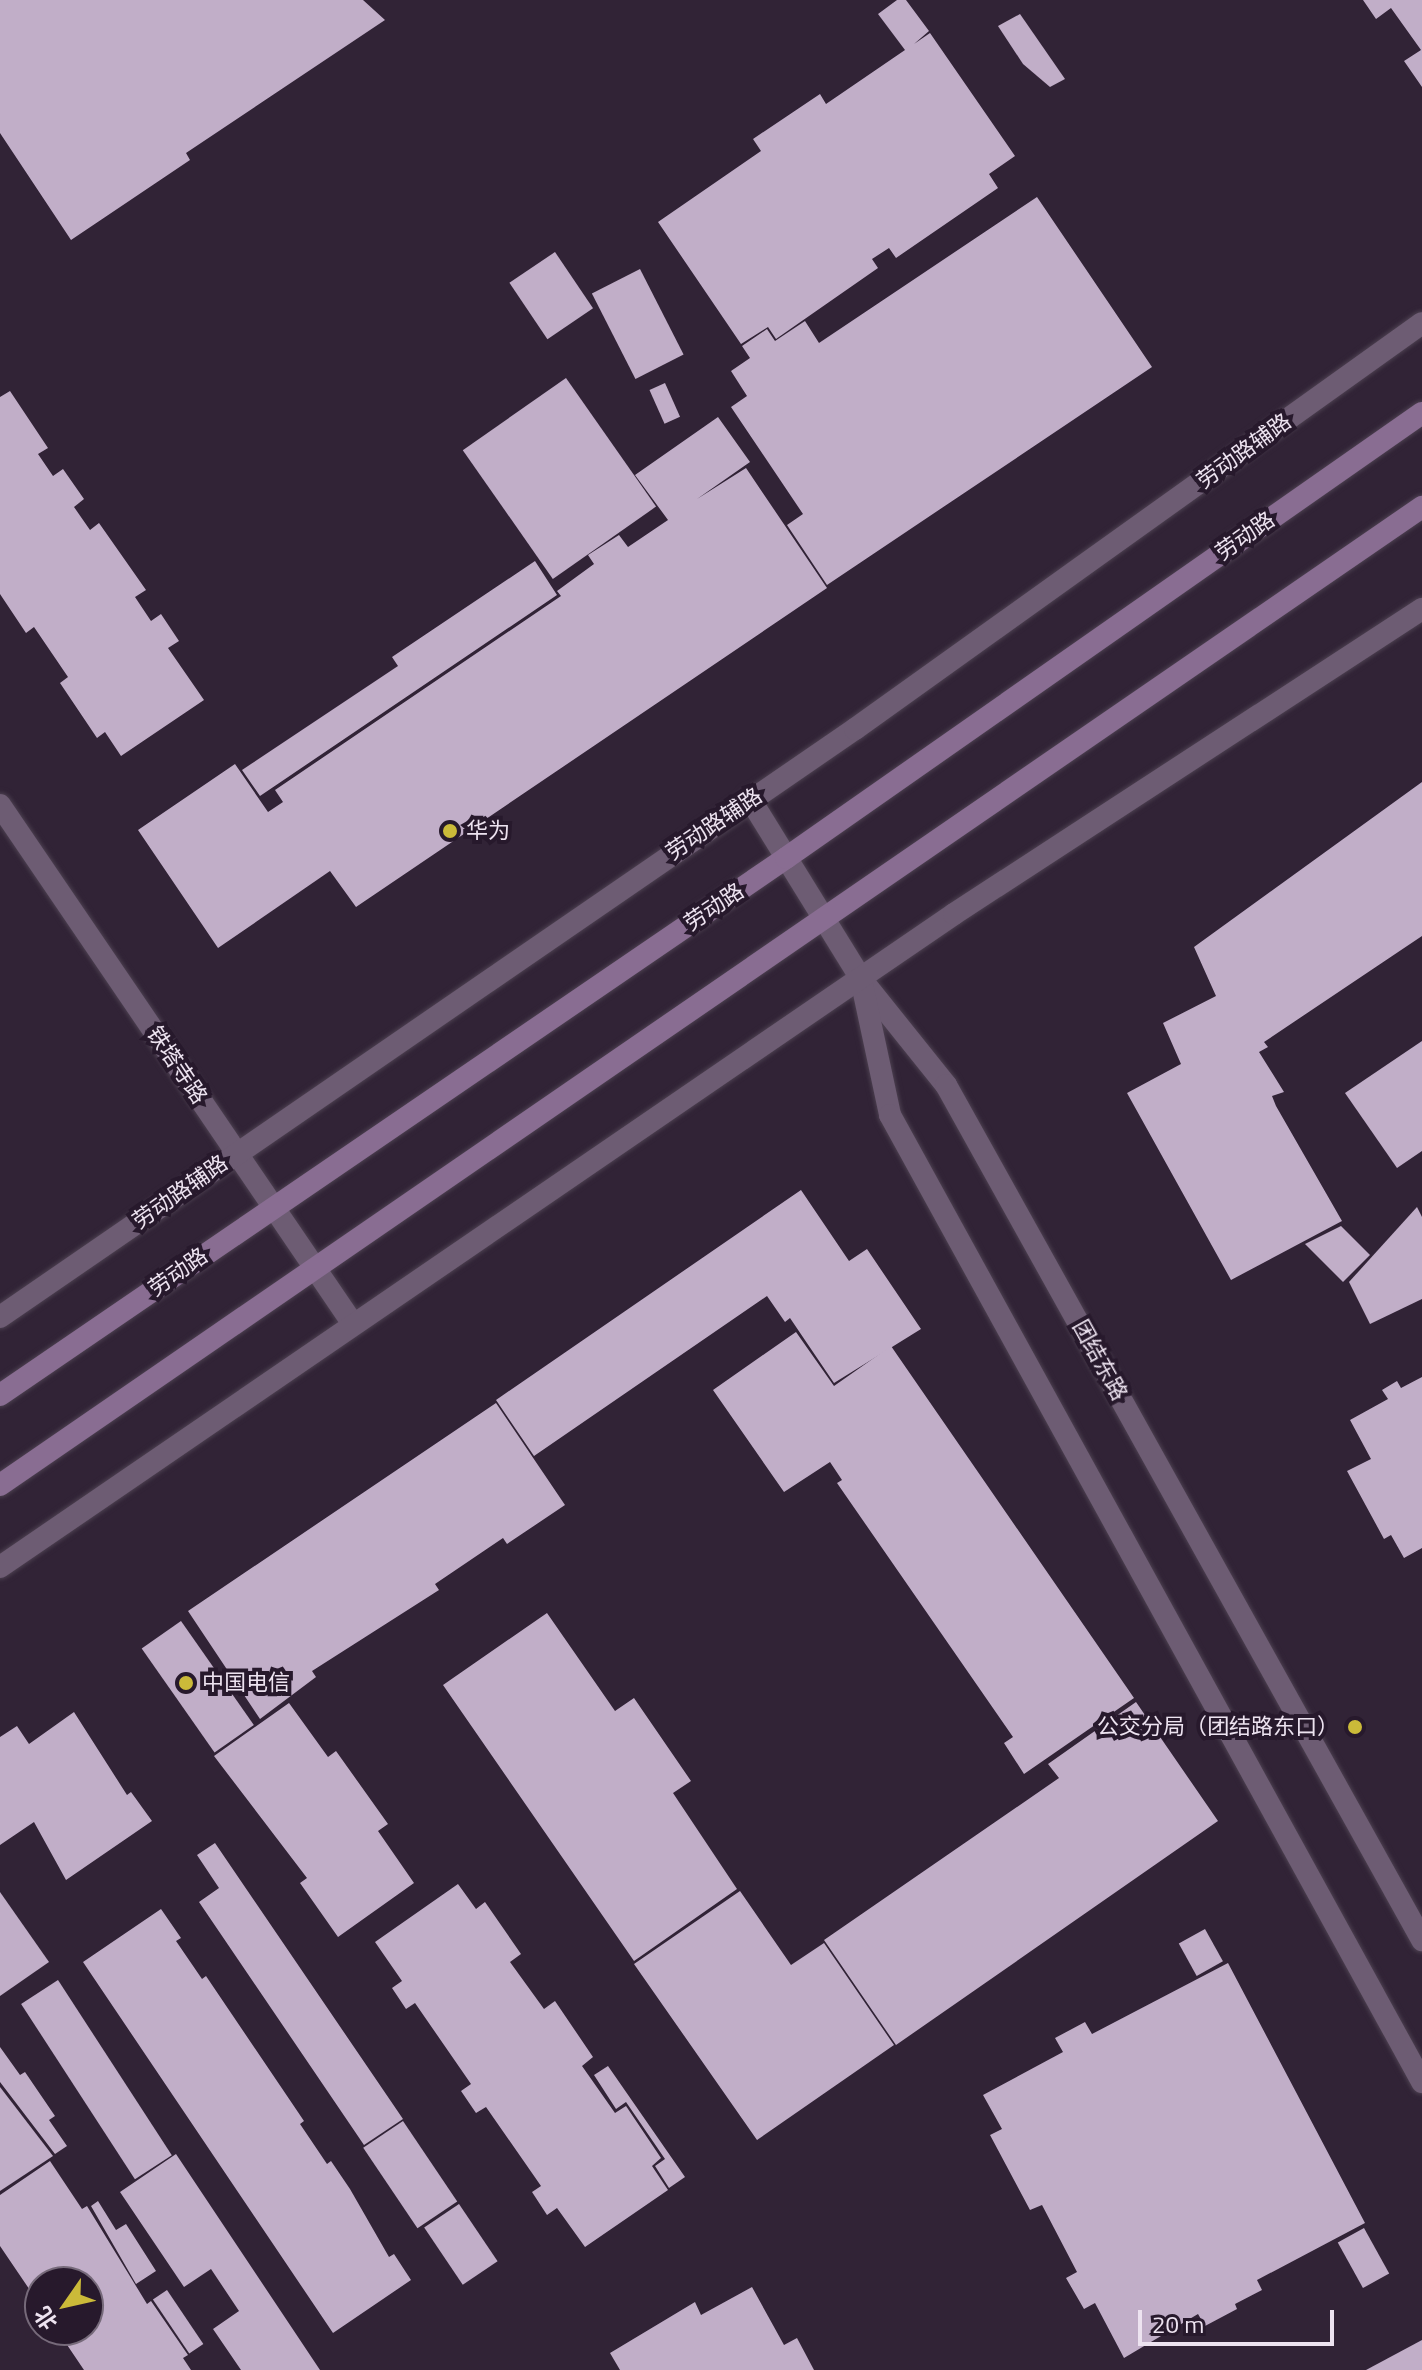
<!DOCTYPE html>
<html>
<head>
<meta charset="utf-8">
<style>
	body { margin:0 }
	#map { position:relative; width:1422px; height:2370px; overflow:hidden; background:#312336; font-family:"Titillium Web","Noto Sans SC",sans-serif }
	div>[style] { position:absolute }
	.building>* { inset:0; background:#c1aec8; transform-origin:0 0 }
	.roads { filter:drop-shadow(0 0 2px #4c4050) drop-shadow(0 0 2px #4c4050) }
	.tertiary>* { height:22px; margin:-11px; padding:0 11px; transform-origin:11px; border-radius:11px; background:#6d5c73 }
	.secondary>* { height:22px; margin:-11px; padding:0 11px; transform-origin:11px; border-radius:11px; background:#896d92 }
	.dots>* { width:22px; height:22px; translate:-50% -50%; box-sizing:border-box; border:4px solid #27192c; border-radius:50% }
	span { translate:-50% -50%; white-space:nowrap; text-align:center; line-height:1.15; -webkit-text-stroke:8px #27192c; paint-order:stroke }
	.street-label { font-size:22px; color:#ede3f0 }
	.poi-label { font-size:22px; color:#ede3f0 }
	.left { translate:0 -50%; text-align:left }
	.right { translate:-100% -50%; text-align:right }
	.north { position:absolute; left:24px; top:2266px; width:80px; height:80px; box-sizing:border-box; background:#27192c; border:2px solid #766a7a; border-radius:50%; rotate:236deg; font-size:22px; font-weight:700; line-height:32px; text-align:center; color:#ede3f0 }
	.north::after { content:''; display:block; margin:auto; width:28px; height:36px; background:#cbba39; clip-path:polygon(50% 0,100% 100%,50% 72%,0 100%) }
	.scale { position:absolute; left:1138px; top:2310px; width:196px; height:36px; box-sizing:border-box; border:4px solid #ede3f0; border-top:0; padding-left:10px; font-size:24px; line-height:28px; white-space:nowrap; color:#ede3f0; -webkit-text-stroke:6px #27192c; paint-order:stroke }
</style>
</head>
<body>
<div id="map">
	<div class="building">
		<i style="clip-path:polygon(0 0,363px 0,385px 20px,186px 153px,190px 160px,71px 240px,0 133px)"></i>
		<i style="clip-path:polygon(897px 0,906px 0,929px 31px,914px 44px,930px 33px,1015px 156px,989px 174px,998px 188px,896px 258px,889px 248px,872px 259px,878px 268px,776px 339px,768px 327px,741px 344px,658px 222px,761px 151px,753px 139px,820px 94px,826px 104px,905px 50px,878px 14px)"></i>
		<i style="clip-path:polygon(1363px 0,1422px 0,1422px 87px,1404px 61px,1421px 50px,1391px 8px,1376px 19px)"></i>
		<i style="clip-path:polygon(1020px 14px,1065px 79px,1050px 87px,1023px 64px,998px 26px)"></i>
		<i style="clip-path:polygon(1037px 197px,1152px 367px,827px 585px,787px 525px,803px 514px,731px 407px,747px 396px,731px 371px,750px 358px,742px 346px,767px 329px,775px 341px,805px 321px,819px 343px)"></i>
		<i style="left:555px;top:252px;width:68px;height:55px;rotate:56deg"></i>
		<i style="left:640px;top:269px;width:96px;height:54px;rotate:63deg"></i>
		<i style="left:566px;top:378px;width:157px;height:126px;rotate:55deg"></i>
		<i style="left:665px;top:383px;width:37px;height:17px;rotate:66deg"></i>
		<i style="clip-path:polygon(10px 391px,48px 448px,38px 454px,53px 476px,63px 469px,84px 499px,74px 507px,90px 530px,99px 523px,146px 590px,135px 597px,151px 621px,161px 614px,179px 641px,168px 648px,204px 700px,121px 756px,105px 732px,97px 738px,60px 683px,68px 677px,34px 627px,26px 633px,0 594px,0 397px)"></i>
		<i style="clip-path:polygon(718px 417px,750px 462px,697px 499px,746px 468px,827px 588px,356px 907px,330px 871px,218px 948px,138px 830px,235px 764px,268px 812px,283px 802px,275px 790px,561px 596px,557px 591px,594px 564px,588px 555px,619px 535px,628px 547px,668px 520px,635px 475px)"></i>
		<i style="clip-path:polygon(535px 561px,557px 595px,260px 796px,242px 770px,398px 666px,392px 657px)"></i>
		<i style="clip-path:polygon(1422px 782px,1422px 936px,1264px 1042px,1268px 1047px,1259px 1052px,1284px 1092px,1272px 1096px,1276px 1106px,1342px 1221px,1231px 1280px,1127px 1093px,1181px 1064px,1163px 1023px,1216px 996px,1194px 947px)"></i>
		<i style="clip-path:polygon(1422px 1041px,1422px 1151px,1397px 1168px,1345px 1093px)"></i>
		<i style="clip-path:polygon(801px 1190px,849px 1261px,867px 1249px,921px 1329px,834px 1383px,790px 1318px,785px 1322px,767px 1296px,534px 1456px,496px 1400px)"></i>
		<i style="clip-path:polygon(1417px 1207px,1422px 1217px,1422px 1299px,1370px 1324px,1349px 1282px)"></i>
		<i style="clip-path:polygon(1341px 1226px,1370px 1255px,1343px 1282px,1305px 1244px)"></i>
		<i style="clip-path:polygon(796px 1332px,834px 1386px,891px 1346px,1134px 1698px,1024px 1774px,1004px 1743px,1013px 1737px,837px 1483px,842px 1480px,830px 1462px,784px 1492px,713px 1390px)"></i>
		<i style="clip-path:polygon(1422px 1377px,1422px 1548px,1404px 1558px,1391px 1535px,1384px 1539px,1347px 1471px,1371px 1459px,1350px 1420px,1388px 1399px,1382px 1390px,1397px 1381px,1401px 1388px)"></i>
		<i style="clip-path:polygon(496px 1403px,565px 1505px,507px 1544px,503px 1538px,435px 1584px,439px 1590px,312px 1671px,316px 1677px,260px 1719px,188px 1611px)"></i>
		<i style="clip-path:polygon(547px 1613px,615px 1711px,634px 1698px,691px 1781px,673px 1793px,737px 1889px,634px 1961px,443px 1685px)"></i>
		<i style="left:181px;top:1621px;width:127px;height:48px;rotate:55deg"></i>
		<i style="clip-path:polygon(1136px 1702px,1218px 1821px,896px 2045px,824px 1940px,1059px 1778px,1048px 1764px)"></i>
		<i style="clip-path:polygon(289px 1703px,328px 1757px,336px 1751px,388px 1824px,378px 1831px,414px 1883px,338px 1937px,300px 1883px,307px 1878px,214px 1756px)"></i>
		<i style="clip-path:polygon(74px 1712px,127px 1795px,131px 1792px,152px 1821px,66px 1880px,34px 1822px,0 1845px,0 1737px,17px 1726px,29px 1744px)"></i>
		<i style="clip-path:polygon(215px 1843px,403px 2119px,364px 2145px,199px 1902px,219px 1888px,197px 1855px)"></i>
		<i style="clip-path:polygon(458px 1884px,476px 1909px,485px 1902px,521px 1954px,510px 1962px,544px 2009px,555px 2001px,593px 2057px,582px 2066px,615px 2113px,626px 2106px,661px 2158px,652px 2166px,668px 2190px,585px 2247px,557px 2208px,547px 2215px,532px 2192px,541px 2186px,486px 2107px,476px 2113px,461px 2091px,471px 2084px,415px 2003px,406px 2009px,392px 1988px,402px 1981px,375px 1942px)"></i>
		<i style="clip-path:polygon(740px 1891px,791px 1965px,824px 1943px,894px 2045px,757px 2140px,634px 1964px)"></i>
		<i style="clip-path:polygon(0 1892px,49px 1962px,0 1996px)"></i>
		<i style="clip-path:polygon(161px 1909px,181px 1938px,176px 1941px,202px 1979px,206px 1976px,304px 2121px,300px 2124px,327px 2164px,331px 2161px,350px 2189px,389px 2257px,394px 2254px,411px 2280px,333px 2333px,83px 1962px)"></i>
		<i style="left:1205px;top:1929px;width:37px;height:30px;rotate:61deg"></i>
		<i style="clip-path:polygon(1228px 1963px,1365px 2223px,1257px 2280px,1262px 2290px,1235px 2304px,1237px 2309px,1205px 2326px,1198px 2314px,1124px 2358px,1095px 2303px,1084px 2309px,1066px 2278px,1077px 2272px,1042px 2205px,1030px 2210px,990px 2135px,1002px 2129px,983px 2095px,1063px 2052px,1055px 2038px,1085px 2022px,1092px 2034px)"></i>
		<i style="left:58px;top:1980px;width:209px;height:44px;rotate:57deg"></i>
		<i style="clip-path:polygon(0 2047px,20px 2075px,25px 2072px,55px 2116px,49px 2120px,67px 2146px,55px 2154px,0 2082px)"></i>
		<i style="clip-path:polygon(608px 2066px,685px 2177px,669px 2188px,655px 2166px,665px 2159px,626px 2102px,616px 2109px,594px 2075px)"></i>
		<i style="clip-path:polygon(0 2087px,53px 2156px,0 2191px)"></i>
		<i style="left:403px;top:2121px;width:97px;height:48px;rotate:56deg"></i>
		<i style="clip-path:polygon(176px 2154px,320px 2370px,241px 2370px,213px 2329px,239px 2311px,211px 2269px,184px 2287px,120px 2192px)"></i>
		<i style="clip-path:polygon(50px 2161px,82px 2209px,87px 2206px,147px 2304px,151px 2301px,188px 2355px,183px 2358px,191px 2370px,84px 2370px,57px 2330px,88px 2330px,88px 2282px,40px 2282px,40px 2305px,0 2246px,0 2195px)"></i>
		<i style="clip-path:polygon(98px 2201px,116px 2230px,126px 2224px,156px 2271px,136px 2284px,91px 2206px)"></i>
		<i style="left:459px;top:2204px;width:69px;height:42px;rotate:56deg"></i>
		<i style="left:1364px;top:2228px;width:52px;height:30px;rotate:61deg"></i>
		<i style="clip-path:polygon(752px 2287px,784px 2345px,797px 2338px,814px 2370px,620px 2370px,610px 2353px,695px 2302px,701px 2315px)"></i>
		<i style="left:167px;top:2290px;width:65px;height:17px;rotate:56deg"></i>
		<i style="clip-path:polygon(1422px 2340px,1422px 2370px,1366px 2370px)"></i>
	</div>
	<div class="roads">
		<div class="tertiary">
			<i style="left:750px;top:799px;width:211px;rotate:58.3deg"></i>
			<i style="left:861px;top:979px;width:136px;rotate:51.3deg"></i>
			<i style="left:946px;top:1085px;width:979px;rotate:60.89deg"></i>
			<i style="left:0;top:805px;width:628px;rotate:55.78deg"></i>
			<i style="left:862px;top:984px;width:134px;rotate:77.9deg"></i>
			<i style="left:890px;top:1115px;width:1104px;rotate:61.18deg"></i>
			<i style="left:0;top:1317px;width:1038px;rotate:-34.52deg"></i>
			<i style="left:855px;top:729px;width:697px;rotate:-35.6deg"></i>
			<i style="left:0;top:1567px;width:1156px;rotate:-34.39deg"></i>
			<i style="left:954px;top:914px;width:559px;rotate:-33.09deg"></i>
		</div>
		<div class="secondary">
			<i style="left:0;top:1395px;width:952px;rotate:-34.34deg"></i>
			<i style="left:786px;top:858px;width:776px;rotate:-34.98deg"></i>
			<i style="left:0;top:1485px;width:1726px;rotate:-34.52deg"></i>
		</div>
	</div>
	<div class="dots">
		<i style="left:450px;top:831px;background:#cbba39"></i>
		<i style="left:186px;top:1683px;background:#cbba39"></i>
		<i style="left:1355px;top:1727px;background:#cbba39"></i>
	</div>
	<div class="street-label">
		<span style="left:1244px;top:451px;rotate:-36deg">劳动路辅路</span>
		<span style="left:1245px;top:536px;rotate:-35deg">劳动路</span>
		<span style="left:714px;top:824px;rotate:-34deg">劳动路辅路</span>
		<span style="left:714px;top:907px;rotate:-34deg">劳动路</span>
		<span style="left:177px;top:1065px;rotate:56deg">铁塔寺路</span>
		<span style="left:180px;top:1192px;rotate:-35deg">劳动路辅路</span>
		<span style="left:178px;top:1272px;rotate:-35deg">劳动路</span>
		<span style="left:1100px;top:1360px;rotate:61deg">团结东路</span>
	</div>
	<div class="poi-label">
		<span class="left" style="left:466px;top:831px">华为</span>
		<span class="left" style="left:202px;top:1683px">中国电信</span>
		<span class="right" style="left:1339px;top:1727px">公交分局（团结路东口）</span>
	</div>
	<div class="north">北</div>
	<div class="scale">20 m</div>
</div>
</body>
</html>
